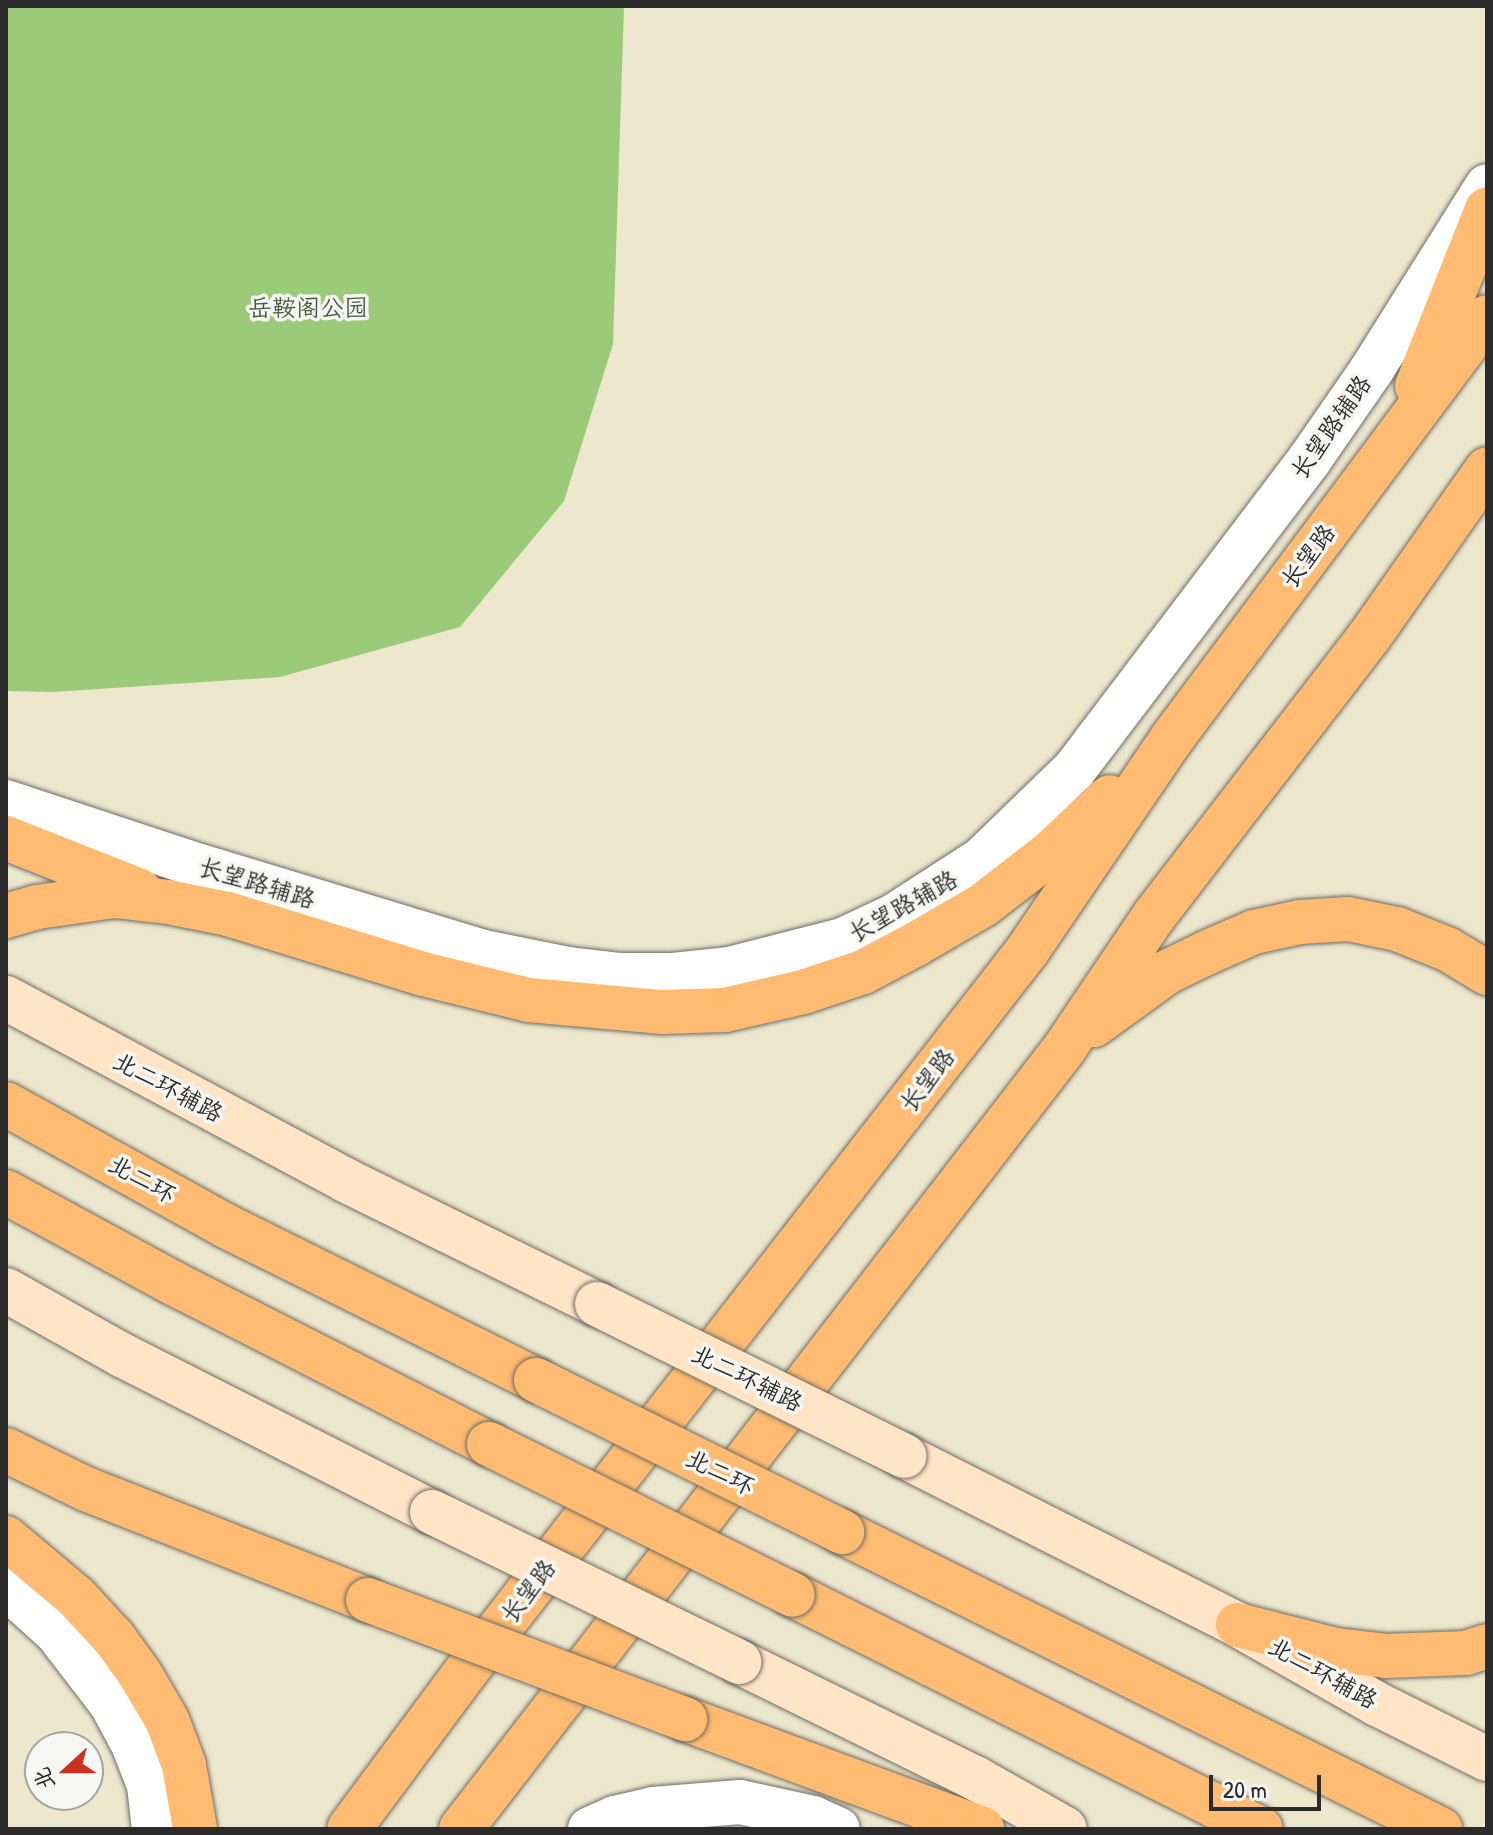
<!DOCTYPE html>
<html>
<head>
<meta charset="utf-8">
<style>
	body { margin:0 }
	#map { position:relative; width:1493px; height:1835px; overflow:hidden; background:#ede7ce; font-family:"Patrick Hand","LXGW WenKai TC",sans-serif }
	div>[style] { position:absolute }
	.green>* { inset:0; background:#9bca78 }
	.roads { filter:drop-shadow(0 0 2px #6f6d64) drop-shadow(0 0 2px #6f6d64) }
	.tertiary>* { height:44px; margin:-22px; padding:0 22px; transform-origin:22px; border-radius:22px; background:#fff }
	.secondary>* { height:44px; margin:-22px; padding:0 22px; transform-origin:22px; border-radius:22px; background:#ffe4c6 }
	.primary>* { height:44px; margin:-22px; padding:0 22px; transform-origin:22px; border-radius:22px; background:#febb71 }
	.trunk>* { height:44px; margin:-22px; padding:0 22px; transform-origin:22px; border-radius:22px; background:#febb71 }
	.bridges { filter:drop-shadow(0 0 2px #6f6d64) drop-shadow(0 0 2px #6f6d64) }
	.secondary-bridge>* { height:44px; margin:-22px; padding:0 22px; transform-origin:22px; border-radius:22px; background:#ffe4c6 }
	.primary-bridge>* { height:44px; margin:-22px; padding:0 22px; transform-origin:22px; border-radius:22px; background:#febb71 }
	.trunk-bridge>* { height:44px; margin:-22px; padding:0 22px; transform-origin:22px; border-radius:22px; background:#febb71 }
	span { translate:-50% -50%; white-space:nowrap; text-align:center; line-height:1.15; -webkit-text-stroke:7px #f6f6f2; paint-order:stroke }
	.park-label { font-size:24px; color:#4d5b42 }
	.street-label { font-size:24px; color:#2b2b2b }
	.frame { position:absolute; inset:0; border:8px solid #2b2b2b; pointer-events:none }
	.north { position:absolute; left:24px; top:1731px; width:80px; height:80px; box-sizing:border-box; background:#f6f6f2; border:2px solid #a5a5a2; border-radius:50%; rotate:249deg; font-size:22px; font-weight:700; line-height:32px; text-align:center; color:#2b2b2b }
	.north::after { content:''; display:block; margin:auto; width:28px; height:36px; background:#c8321e; clip-path:polygon(50% 0,100% 100%,50% 72%,0 100%) }
	.scale { position:absolute; left:1209px; top:1775px; width:112px; height:36px; box-sizing:border-box; border:4px solid #2b2b2b; border-top:0; padding-left:10px; font-size:24px; line-height:28px; white-space:nowrap; color:#2b2b2b; -webkit-text-stroke:6px #f6f6f2; paint-order:stroke }
</style>
</head>
<body>
<div id="map">
	<div class="green">
		<i style="clip-path:polygon(6px 6px,624px 6px,613px 344px,564px 501px,460px 627px,280px 677px,53px 692px,6px 691px)"></i>
	</div>
	<div class="roads">
		<div class="tertiary">
			<i style="left:6px;top:802px;width:191px;rotate:18.3deg"></i>
			<i style="left:187px;top:862px;width:310px;rotate:16.9deg"></i>
			<i style="left:484px;top:952px;width:86px;rotate:11.4deg"></i>
			<i style="left:568px;top:969px;width:53px;rotate:6.5deg"></i>
			<i style="left:621px;top:975px;width:52px"></i>
			<i style="left:673px;top:975px;width:56px;rotate:-6.1deg"></i>
			<i style="left:729px;top:969px;width:118px;rotate:-14.3deg"></i>
			<i style="left:843px;top:940px;width:56px;rotate:-25.2deg"></i>
			<i style="left:894px;top:916px;width:105px;rotate:-32.9deg"></i>
			<i style="left:982px;top:859px;width:128px;rotate:-44.1deg"></i>
			<i style="left:1074px;top:770px;width:390px;rotate:-52.8deg"></i>
			<i style="left:1310px;top:459px;width:107px;rotate:-55.3deg"></i>
			<i style="left:1371px;top:371px;width:218px;rotate:-57.9deg"></i>
			<i style="left:6px;top:1587px;width:69px;rotate:42deg"></i>
			<i style="left:57px;top:1633px;width:88px;rotate:52.4deg"></i>
			<i style="left:111px;top:1703px;width:47px;rotate:61.8deg"></i>
			<i style="left:133px;top:1744px;width:44px;rotate:68.7deg"></i>
			<i style="left:149px;top:1785px;width:44px;rotate:83.5deg"></i>
			<i style="left:590px;top:1829px;width:27px;rotate:-24deg"></i>
			<i style="left:615px;top:1818px;width:39px;rotate:-13deg"></i>
			<i style="left:653px;top:1809px;width:87px;rotate:-4.6deg"></i>
			<i style="left:740px;top:1802px;width:75px;rotate:12.4deg"></i>
			<i style="left:813px;top:1818px;width:27px;rotate:24deg"></i>
		</div>
		<div class="secondary">
			<i style="left:6px;top:998px;width:387px;rotate:28.2deg"></i>
			<i style="left:347px;top:1181px;width:279px;rotate:26.2deg"></i>
			<i style="left:6px;top:1290px;width:133px;rotate:29.3deg"></i>
			<i style="left:122px;top:1355px;width:347px;rotate:26.9deg"></i>
			<i style="left:904px;top:1456px;width:374px;rotate:26.8deg"></i>
			<i style="left:1238px;top:1625px;width:160px;rotate:29.6deg"></i>
			<i style="left:1377px;top:1704px;width:123px;rotate:26.6deg"></i>
			<i style="left:739px;top:1662px;width:263px;rotate:26.2deg"></i>
			<i style="left:975px;top:1778px;width:103px;rotate:29.5deg"></i>
		</div>
		<div class="primary">
			<i style="left:1417px;top:386px;width:190px;rotate:-68.4deg"></i>
			<i style="left:6px;top:838px;width:144px;rotate:21.6deg"></i>
			<i style="left:6px;top:916px;width:32px;rotate:-16deg"></i>
			<i style="left:37px;top:907px;width:78px;rotate:-8.1deg"></i>
			<i style="left:114px;top:896px;width:54px;rotate:6.3deg"></i>
			<i style="left:168px;top:902px;width:61px;rotate:11.3deg"></i>
			<i style="left:228px;top:914px;width:204px;rotate:17.1deg"></i>
			<i style="left:423px;top:974px;width:109px;rotate:13.8deg"></i>
			<i style="left:529px;top:1000px;width:134px;rotate:5.2deg"></i>
			<i style="left:662px;top:1012px;width:63px;rotate:-1.8deg"></i>
			<i style="left:725px;top:1010px;width:80px;rotate:-13deg"></i>
			<i style="left:803px;top:992px;width:63px;rotate:-18.4deg"></i>
			<i style="left:863px;top:972px;width:60px;rotate:-27.8deg"></i>
			<i style="left:916px;top:944px;width:78px;rotate:-30.2deg"></i>
			<i style="left:983px;top:905px;width:83px;rotate:-37.7deg"></i>
			<i style="left:1049px;top:854px;width:83px;rotate:-43.1deg"></i>
			<i style="left:1094px;top:1025px;width:90px;rotate:-36deg"></i>
			<i style="left:1167px;top:972px;width:43px;rotate:-26deg"></i>
			<i style="left:1206px;top:953px;width:52px;rotate:-23.6deg"></i>
			<i style="left:1254px;top:932px;width:47px;rotate:-12.3deg"></i>
			<i style="left:1300px;top:922px;width:48px;rotate:-3.6deg"></i>
			<i style="left:1348px;top:919px;width:50px;rotate:11.5deg"></i>
			<i style="left:1397px;top:929px;width:54px;rotate:21.8deg"></i>
			<i style="left:1447px;top:949px;width:47px;rotate:31deg"></i>
			<i style="left:6px;top:1450px;width:89px;rotate:26deg"></i>
			<i style="left:86px;top:1489px;width:303px;rotate:21.5deg"></i>
			<i style="left:6px;top:1538px;width:92px;rotate:40.1deg"></i>
			<i style="left:76px;top:1597px;width:56px;rotate:47.2deg"></i>
			<i style="left:114px;top:1638px;width:44px;rotate:54.2deg"></i>
			<i style="left:140px;top:1674px;width:53px;rotate:59.6deg"></i>
			<i style="left:167px;top:1720px;width:48px;rotate:69.3deg"></i>
			<i style="left:184px;top:1765px;width:65px;rotate:80.2deg"></i>
			<i style="left:1238px;top:1625px;width:101px;rotate:14.3deg"></i>
			<i style="left:1336px;top:1650px;width:50px;rotate:6.8deg"></i>
			<i style="left:1386px;top:1656px;width:80px;rotate:-2.1deg"></i>
			<i style="left:1466px;top:1653px;width:22px;rotate:-18deg"></i>
			<i style="left:685px;top:1719px;width:317px;rotate:20.3deg"></i>
			<i style="left:349px;top:1829px;width:193px;rotate:-53.4deg"></i>
			<i style="left:464px;top:1674px;width:916px;rotate:-52.09deg"></i>
			<i style="left:1027px;top:951px;width:254px;rotate:-55.7deg"></i>
			<i style="left:1170px;top:741px;width:529px;rotate:-53.22deg"></i>
			<i style="left:461px;top:1829px;width:986px;rotate:-52.29deg"></i>
			<i style="left:1064px;top:1049px;width:161px;rotate:-55.9deg"></i>
			<i style="left:1154px;top:916px;width:352px;rotate:-52.4deg"></i>
			<i style="left:1369px;top:637px;width:205px;rotate:-54.9deg"></i>
		</div>
		<div class="trunk">
			<i style="left:6px;top:1104px;width:252px;rotate:29deg"></i>
			<i style="left:226px;top:1226px;width:346px;rotate:26.4deg"></i>
			<i style="left:6px;top:1192px;width:192px;rotate:28.6deg"></i>
			<i style="left:175px;top:1284px;width:352px;rotate:27deg"></i>
			<i style="left:842px;top:1532px;width:668px;rotate:26.41deg"></i>
			<i style="left:793px;top:1595px;width:523px;rotate:26.57deg"></i>
		</div>
	</div>
	<div class="bridges">
		<div class="secondary-bridge">
			<i style="left:597px;top:1304px;width:343px;rotate:26.3deg"></i>
			<i style="left:432px;top:1512px;width:342px;rotate:26deg"></i>
		</div>
		<div class="primary-bridge">
			<i style="left:368px;top:1600px;width:339px;rotate:20.6deg"></i>
		</div>
		<div class="trunk-bridge">
			<i style="left:536px;top:1380px;width:342px;rotate:26.4deg"></i>
			<i style="left:489px;top:1444px;width:339px;rotate:26.4deg"></i>
		</div>
	</div>
	<div class="park-label">
		<span style="left:308px;top:308px">岳鞍阁公园</span>
	</div>
	<div class="street-label">
		<span style="left:1331px;top:427px;rotate:-55deg">长望路辅路</span>
		<span style="left:1308px;top:556px;rotate:-53deg">长望路</span>
		<span style="left:257px;top:883px;rotate:17deg">长望路辅路</span>
		<span style="left:903px;top:906px;rotate:-29deg">长望路辅路</span>
		<span style="left:927px;top:1080px;rotate:-52deg">长望路</span>
		<span style="left:168px;top:1087px;rotate:28deg">北二环辅路</span>
		<span style="left:142px;top:1179px;rotate:29deg">北二环</span>
		<span style="left:747px;top:1378px;rotate:26deg">北二环辅路</span>
		<span style="left:720px;top:1472px;rotate:26deg">北二环</span>
		<span style="left:528px;top:1591px;rotate:-52deg">长望路</span>
		<span style="left:1323px;top:1673px;rotate:29deg">北二环辅路</span>
	</div>
	<div class="frame"></div>
	<div class="north">北</div>
	<div class="scale">20 m</div>
</div>
</body>
</html>
